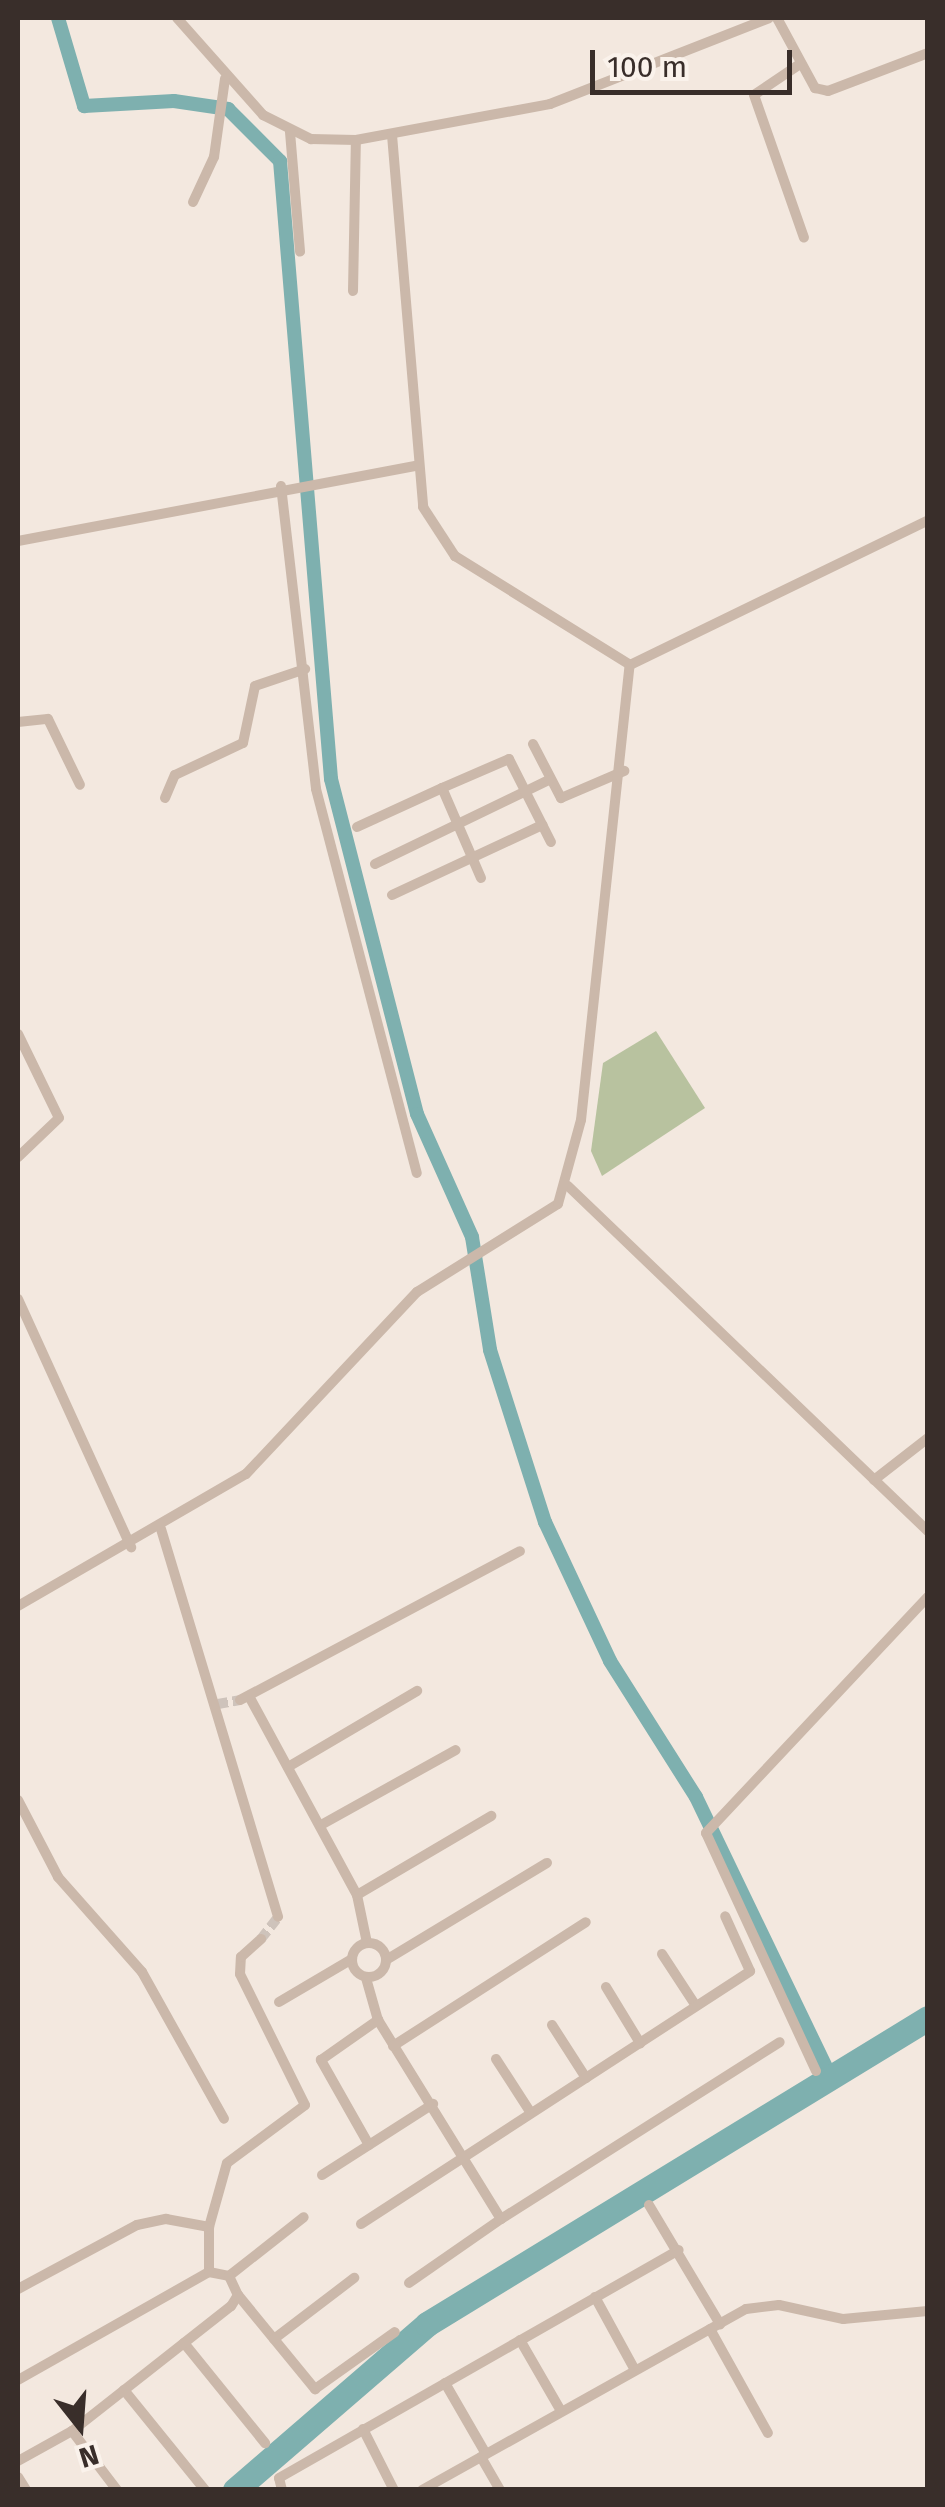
<!DOCTYPE html>
<html>
<head>
<meta charset="utf-8">
<style>
	body { margin:0 }
	#map { position:relative; width:945px; height:2507px; overflow:hidden; background:#f3e8df; font-family:"Fira Sans",sans-serif }
	div>[style] { position:absolute }
	.green>* { inset:0; background:#b8c29f }
	.canal>* { height:14px; margin:-7px; padding:0 7px; transform-origin:7px; border-radius:7px; background:#7eb0af }
	.river>* { height:25px; margin:-12.5px; padding:0 12.5px; transform-origin:12.5px; border-radius:12.5px; background:#7eb0af }
	.minor-tunnel>* { height:10px; margin-top:-5px; transform-origin:0; background:repeating-linear-gradient(90deg,#cec3bb 0 10px,transparent 0 15px) }
	.minor>* { height:10px; margin:-5px; padding:0 5px; transform-origin:5px; border-radius:5px; background:#cbb8aa }
	.minor>.ring { margin:-5px; padding:0; box-sizing:content-box; background:none; border:10px solid #cbb8aa; border-radius:50% }
	span { translate:-50% -50%; white-space:nowrap; text-align:center; line-height:1.15; -webkit-text-stroke:9px #faf2eb; paint-order:stroke }
	.frame { position:absolute; inset:0; border:20px solid #392e2a; pointer-events:none }
	.north { position:absolute; left:30px; top:2377px; width:100px; height:100px; -webkit-text-stroke:8px #faf2eb; paint-order:stroke; rotate:163deg; font-size:28px; font-weight:700; line-height:40px; text-align:center; color:#392e2a }
	.north::after { content:''; display:block; margin:auto; width:35px; height:45px; background:#392e2a; clip-path:polygon(50% 0,100% 100%,50% 72%,0 100%) }
	.scale { position:absolute; left:590px; top:50px; width:202px; height:45px; box-sizing:border-box; border:5px solid #392e2a; border-top:0; padding-left:12px; font-size:30px; line-height:35px; white-space:nowrap; color:#392e2a; -webkit-text-stroke:8px #faf2eb; paint-order:stroke }
</style>
</head>
<body>
<div id="map">
	<div class="green">
		<i style="clip-path:polygon(656px 1031px,705px 1108px,602px 1176px,591px 1151px,603px 1063px)"></i>
	</div>
	<div class="canal">
		<i style="left:58px;top:18px;width:92px;rotate:73.5deg"></i>
		<i style="left:84px;top:106px;width:90px;rotate:-3.2deg"></i>
		<i style="left:174px;top:101px;width:55px;rotate:8.4deg"></i>
		<i style="left:228px;top:109px;width:74px;rotate:45deg"></i>
		<i style="left:280px;top:161px;width:620px;rotate:85.28deg"></i>
		<i style="left:331px;top:779px;width:346px;rotate:75.6deg"></i>
		<i style="left:417px;top:1114px;width:135px;rotate:65.9deg"></i>
		<i style="left:472px;top:1237px;width:114px;rotate:80.9deg"></i>
		<i style="left:490px;top:1350px;width:181px;rotate:72.3deg"></i>
		<i style="left:545px;top:1522px;width:153px;rotate:64.9deg"></i>
		<i style="left:610px;top:1661px;width:161px;rotate:57.7deg"></i>
		<i style="left:696px;top:1797px;width:310px;rotate:64.3deg"></i>
	</div>
	<div class="river">
		<i style="left:235px;top:2490px;width:254px;rotate:-40.8deg"></i>
		<i style="left:427px;top:2324px;width:587px;rotate:-31.42deg"></i>
	</div>
	<div class="minor-tunnel">
		<i style="left:218px;top:1704px;width:22px;rotate:-10deg"></i>
		<i style="left:261px;top:1939px;width:28px;rotate:-52deg"></i>
	</div>
	<div class="minor">
		<i style="left:177px;top:18px;width:130px;rotate:48.4deg"></i>
		<i style="left:263px;top:115px;width:54px;rotate:26.6deg"></i>
		<i style="left:311px;top:139px;width:45px;rotate:1.3deg"></i>
		<i style="left:356px;top:140px;width:197px;rotate:-10.5deg"></i>
		<i style="left:550px;top:104px;width:235px;rotate:-21.4deg"></i>
		<i style="left:777px;top:18px;width:80px;rotate:61.5deg"></i>
		<i style="left:815px;top:88px;width:13px;rotate:13deg"></i>
		<i style="left:828px;top:91px;width:107px;rotate:-20.8deg"></i>
		<i style="left:800px;top:64px;width:55px;rotate:146deg"></i>
		<i style="left:754px;top:95px;width:151px;rotate:70.7deg"></i>
		<i style="left:290px;top:132px;width:120px;rotate:85.2deg"></i>
		<i style="left:392px;top:135px;width:373px;rotate:85.2deg"></i>
		<i style="left:423px;top:507px;width:59px;rotate:56.9deg"></i>
		<i style="left:455px;top:556px;width:206px;rotate:31.9deg"></i>
		<i style="left:630px;top:665px;width:331px;rotate:-25.9deg"></i>
		<i style="left:193px;top:202px;width:50px;rotate:-65deg"></i>
		<i style="left:214px;top:157px;width:79px;rotate:-82deg"></i>
		<i style="left:353px;top:291px;width:151px;rotate:-88.9deg"></i>
		<i style="left:281px;top:486px;width:305px;rotate:83.4deg"></i>
		<i style="left:316px;top:789px;width:397px;rotate:75.3deg"></i>
		<i style="left:18px;top:541px;width:408px;rotate:-10.7deg"></i>
		<i style="left:18px;top:722px;width:30px;rotate:-6deg"></i>
		<i style="left:48px;top:719px;width:73px;rotate:64.1deg"></i>
		<i style="left:533px;top:744px;width:61px;rotate:62.6deg"></i>
		<i style="left:561px;top:798px;width:69px;rotate:-23.2deg"></i>
		<i style="left:165px;top:798px;width:25px;rotate:-67deg"></i>
		<i style="left:175px;top:775px;width:75px;rotate:-25.2deg"></i>
		<i style="left:243px;top:743px;width:58px;rotate:-78.1deg"></i>
		<i style="left:255px;top:686px;width:53px;rotate:-18.8deg"></i>
		<i style="left:357px;top:827px;width:94px;rotate:-24.6deg"></i>
		<i style="left:375px;top:864px;width:193px;rotate:-25.8deg"></i>
		<i style="left:481px;top:878px;width:98px;rotate:-113.4deg"></i>
		<i style="left:442px;top:788px;width:73px;rotate:-23.4deg"></i>
		<i style="left:509px;top:759px;width:93px;rotate:63.2deg"></i>
		<i style="left:392px;top:895px;width:166px;rotate:-25deg"></i>
		<i style="left:18px;top:1034px;width:93px;rotate:64deg"></i>
		<i style="left:59px;top:1118px;width:57px;rotate:136.4deg"></i>
		<i style="left:568px;top:1186px;width:499px;rotate:43.8deg"></i>
		<i style="left:18px;top:1299px;width:273px;rotate:65.5deg"></i>
		<i style="left:874px;top:1480px;width:68px;rotate:-37.9deg"></i>
		<i style="left:161px;top:1529px;width:405px;rotate:73.2deg"></i>
		<i style="left:18px;top:1606px;width:263px;rotate:-30.1deg"></i>
		<i style="left:246px;top:1474px;width:250px;rotate:-46.8deg"></i>
		<i style="left:417px;top:1292px;width:166px;rotate:-32deg"></i>
		<i style="left:558px;top:1204px;width:87px;rotate:-74.7deg"></i>
		<i style="left:581px;top:1120px;width:458px;rotate:-83.9deg"></i>
		<i style="left:250px;top:1698px;width:224px;rotate:61.5deg"></i>
		<i style="left:357px;top:1895px;width:49px;rotate:78.2deg"></i>
		<i style="left:240px;top:1700px;width:317px;rotate:-28deg"></i>
		<i style="left:288px;top:1767px;width:150px;rotate:-30.5deg"></i>
		<i style="left:18px;top:1800px;width:87px;rotate:62.5deg"></i>
		<i style="left:58px;top:1877px;width:127px;rotate:48.5deg"></i>
		<i style="left:142px;top:1972px;width:168px;rotate:60.8deg"></i>
		<i style="left:321px;top:1825px;width:154px;rotate:-29.1deg"></i>
		<i style="left:357px;top:1895px;width:156px;rotate:-30.5deg"></i>
		<i class="ring" style="left:352px;top:1943px;width:24px;height:24px"></i>
		<i style="left:662px;top:1954px;width:62px;rotate:56.8deg"></i>
		<i style="left:386px;top:1960px;width:188px;rotate:-31.1deg"></i>
		<i style="left:366px;top:1978px;width:44px;rotate:74.1deg"></i>
		<i style="left:378px;top:2020px;width:234px;rotate:58.3deg"></i>
		<i style="left:501px;top:2219px;width:112px;rotate:145.2deg"></i>
		<i style="left:606px;top:1987px;width:66px;rotate:58.7deg"></i>
		<i style="left:279px;top:2002px;width:85px;rotate:-30.5deg"></i>
		<i style="left:552px;top:2025px;width:63px;rotate:57.3deg"></i>
		<i style="left:393px;top:2046px;width:229px;rotate:-32.7deg"></i>
		<i style="left:496px;top:2059px;width:64px;rotate:57.1deg"></i>
		<i style="left:816px;top:2071px;width:262px;rotate:-114.8deg"></i>
		<i style="left:706px;top:1833px;width:324px;rotate:-46.8deg"></i>
		<i style="left:369px;top:2145px;width:98px;rotate:-119.5deg"></i>
		<i style="left:321px;top:2060px;width:70px;rotate:-35.1deg"></i>
		<i style="left:322px;top:2175px;width:132px;rotate:-32.6deg"></i>
		<i style="left:649px;top:2205px;width:139px;rotate:59.2deg"></i>
		<i style="left:501px;top:2219px;width:330px;rotate:-32.4deg"></i>
		<i style="left:361px;top:2224px;width:464px;rotate:-33deg"></i>
		<i style="left:750px;top:1971px;width:60px;rotate:-114.4deg"></i>
		<i style="left:209px;top:2272px;width:45px;rotate:-90deg"></i>
		<i style="left:209px;top:2227px;width:66px;rotate:-74.3deg"></i>
		<i style="left:227px;top:2163px;width:97px;rotate:-36.6deg"></i>
		<i style="left:305px;top:2105px;width:146px;rotate:-116.4deg"></i>
		<i style="left:240px;top:1974px;width:17px;rotate:-87deg"></i>
		<i style="left:241px;top:1957px;width:27px;rotate:-42deg"></i>
		<i style="left:229px;top:2276px;width:95px;rotate:-38.2deg"></i>
		<i style="left:18px;top:2289px;width:135px;rotate:-28.3deg"></i>
		<i style="left:137px;top:2225px;width:30px;rotate:-12deg"></i>
		<i style="left:166px;top:2219px;width:44px;rotate:10.5deg"></i>
		<i style="left:238px;top:2295px;width:122px;rotate:50.7deg"></i>
		<i style="left:315px;top:2389px;width:98px;rotate:-35.5deg"></i>
		<i style="left:595px;top:2297px;width:83px;rotate:61.3deg"></i>
		<i style="left:710px;top:2329px;width:119px;rotate:60.9deg"></i>
		<i style="left:274px;top:2339px;width:101px;rotate:-37.3deg"></i>
		<i style="left:520px;top:2340px;width:82px;rotate:60deg"></i>
		<i style="left:184px;top:2343px;width:129px;rotate:51deg"></i>
		<i style="left:18px;top:2380px;width:219px;rotate:-29.5deg"></i>
		<i style="left:209px;top:2272px;width:20px;rotate:11deg"></i>
		<i style="left:229px;top:2276px;width:21px;rotate:65deg"></i>
		<i style="left:238px;top:2295px;width:13px;rotate:122deg"></i>
		<i style="left:231px;top:2306px;width:202px;rotate:141.8deg"></i>
		<i style="left:445px;top:2383px;width:82px;rotate:60deg"></i>
		<i style="left:124px;top:2390px;width:129px;rotate:51deg"></i>
		<i style="left:363px;top:2429px;width:68px;rotate:63.1deg"></i>
		<i style="left:481px;top:2457px;width:38px;rotate:60deg"></i>
		<i style="left:18px;top:2461px;width:62px;rotate:-29.1deg"></i>
		<i style="left:72px;top:2431px;width:74px;rotate:52.7deg"></i>
		<i style="left:18px;top:2477px;width:15px;rotate:58deg"></i>
		<i style="left:282px;top:2490px;width:12px;rotate:-104deg"></i>
		<i style="left:279px;top:2478px;width:460px;rotate:-29.7deg"></i>
		<i style="left:422px;top:2490px;width:371px;rotate:-29.2deg"></i>
		<i style="left:746px;top:2309px;width:33px;rotate:-7deg"></i>
		<i style="left:779px;top:2305px;width:66px;rotate:12.3deg"></i>
		<i style="left:843px;top:2319px;width:85px;rotate:-5.4deg"></i>
	</div>
	<div class="frame"></div>
	<div class="north">N</div>
	<div class="scale">100 m</div>
</div>
</body>
</html>
